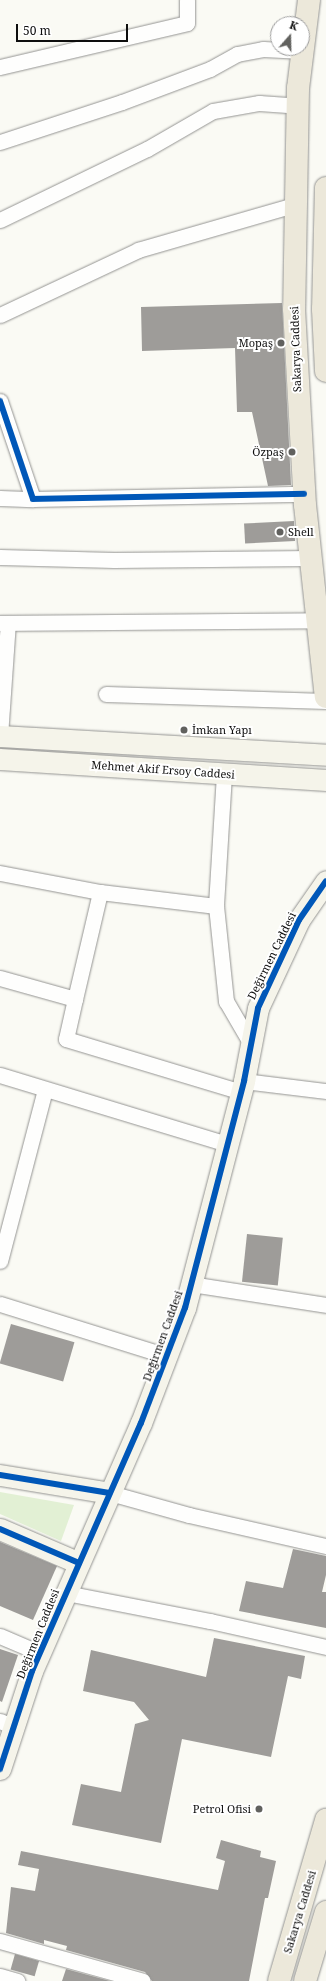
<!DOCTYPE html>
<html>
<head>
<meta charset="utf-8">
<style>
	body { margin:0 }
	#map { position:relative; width:326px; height:1981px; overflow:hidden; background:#fafaf4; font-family:"Noto Serif",serif }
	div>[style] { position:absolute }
	.green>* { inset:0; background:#e2f0d4 }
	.building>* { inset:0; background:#9e9c99; transform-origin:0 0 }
	.roads { filter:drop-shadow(0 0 1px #949492) drop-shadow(0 0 1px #949492) }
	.street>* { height:15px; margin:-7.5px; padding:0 7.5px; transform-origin:7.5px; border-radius:7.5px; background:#fefefd }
	.secondary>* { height:21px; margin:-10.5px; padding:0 10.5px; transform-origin:10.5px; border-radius:10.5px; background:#f5f4ea }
	.primary>* { height:22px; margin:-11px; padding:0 11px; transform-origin:11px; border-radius:11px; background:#ece8da }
	.cycleway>* { height:6px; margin:-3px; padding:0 3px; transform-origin:3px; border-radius:3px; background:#0057b8 }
	.dots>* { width:11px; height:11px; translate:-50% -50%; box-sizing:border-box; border:2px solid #fff; border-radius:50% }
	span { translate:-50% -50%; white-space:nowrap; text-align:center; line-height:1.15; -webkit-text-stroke:4px #fff; paint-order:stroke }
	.poi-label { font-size:11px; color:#0e0e0e }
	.right { translate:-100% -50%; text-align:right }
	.left { translate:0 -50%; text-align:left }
	.street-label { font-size:11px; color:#0e0e0e }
	.north { position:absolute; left:270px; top:16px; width:40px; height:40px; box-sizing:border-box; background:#fff; border:1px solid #9f9f9f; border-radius:50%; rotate:20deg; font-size:11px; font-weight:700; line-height:16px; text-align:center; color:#0e0e0e }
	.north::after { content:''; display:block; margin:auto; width:14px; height:18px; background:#61615e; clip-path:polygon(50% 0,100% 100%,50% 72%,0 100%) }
	.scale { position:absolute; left:16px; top:24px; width:112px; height:18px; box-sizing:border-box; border:2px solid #0e0e0e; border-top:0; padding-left:5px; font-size:12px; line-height:14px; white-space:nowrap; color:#0e0e0e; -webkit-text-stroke:3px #fff; paint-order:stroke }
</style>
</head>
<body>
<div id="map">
	<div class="green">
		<i style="clip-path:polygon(0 1492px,74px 1505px,61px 1541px,0 1514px)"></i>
	</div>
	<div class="building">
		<i style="clip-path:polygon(282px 303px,291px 485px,268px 486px,252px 412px,237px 412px,235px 348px,142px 351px,141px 307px)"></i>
		<i style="left:294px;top:521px;width:20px;height:50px;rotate:87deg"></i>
		<i style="left:247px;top:1234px;width:36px;height:48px;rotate:6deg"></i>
		<i style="left:11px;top:1324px;width:66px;height:41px;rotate:16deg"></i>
		<i style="clip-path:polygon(0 1542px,57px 1566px,33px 1620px,0 1606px)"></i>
		<i style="clip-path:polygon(293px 1549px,326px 1556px,326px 1575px,322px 1592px,326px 1592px,326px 1628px,239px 1611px,246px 1581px,283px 1588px)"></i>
		<i style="clip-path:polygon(214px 1638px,305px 1656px,301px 1679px,288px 1676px,271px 1757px,182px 1739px,161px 1843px,72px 1825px,81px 1784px,121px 1792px,135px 1724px,149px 1720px,134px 1702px,83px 1691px,91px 1650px,206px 1677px)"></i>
		<i style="clip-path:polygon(0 1649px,18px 1655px,2px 1702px,0 1701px)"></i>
		<i style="clip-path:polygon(221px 1840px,261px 1851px,260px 1857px,276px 1861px,268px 1898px,265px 1898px,249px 1981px,152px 1981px,145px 1972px,66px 1950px,67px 1946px,44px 1940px,44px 1944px,6px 1933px,11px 1887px,35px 1891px,39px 1869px,18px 1865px,21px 1851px,218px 1890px,225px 1861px,216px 1858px)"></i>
		<i style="left:15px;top:1954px;width:25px;height:16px;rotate:16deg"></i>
		<i style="clip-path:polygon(66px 1969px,110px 1981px,62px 1981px)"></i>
	</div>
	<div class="roads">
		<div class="street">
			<i style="left:0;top:67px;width:192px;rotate:-13.2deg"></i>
			<i style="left:187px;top:23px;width:23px;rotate:-90deg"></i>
			<i style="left:0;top:142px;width:128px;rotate:-18.2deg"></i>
			<i style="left:122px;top:102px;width:94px;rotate:-20.6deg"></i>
			<i style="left:210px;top:69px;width:31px;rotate:-29deg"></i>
			<i style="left:237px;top:54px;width:26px;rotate:-11deg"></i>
			<i style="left:263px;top:49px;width:40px;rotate:2.9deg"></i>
			<i style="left:0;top:220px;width:163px;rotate:-25.8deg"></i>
			<i style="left:147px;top:149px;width:76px;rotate:-29.9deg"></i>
			<i style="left:213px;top:111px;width:47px;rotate:-9.9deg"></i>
			<i style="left:259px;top:103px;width:39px;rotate:4deg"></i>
			<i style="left:0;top:315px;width:153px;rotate:-25.2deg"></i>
			<i style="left:138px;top:250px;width:166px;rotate:-16.1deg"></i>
			<i style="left:0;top:401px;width:103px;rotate:71.4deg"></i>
			<i style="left:33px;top:499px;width:271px;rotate:-1.1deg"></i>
			<i style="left:0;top:498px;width:33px;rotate:2deg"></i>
			<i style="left:0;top:557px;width:114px;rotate:1.5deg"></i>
			<i style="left:114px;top:560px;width:196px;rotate:-0.6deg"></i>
			<i style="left:0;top:623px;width:317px;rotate:-0.5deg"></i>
			<i style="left:106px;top:694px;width:220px;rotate:1.8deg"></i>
			<i style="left:0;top:736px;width:113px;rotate:-86deg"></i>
			<i style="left:224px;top:774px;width:132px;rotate:93.5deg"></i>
			<i style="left:216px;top:906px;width:96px;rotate:84deg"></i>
			<i style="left:226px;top:1001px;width:50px;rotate:59.8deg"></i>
			<i style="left:0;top:873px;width:102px;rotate:10.8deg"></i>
			<i style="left:100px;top:892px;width:117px;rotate:6.9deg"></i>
			<i style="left:0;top:978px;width:78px;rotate:15.6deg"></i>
			<i style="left:75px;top:999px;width:41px;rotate:102.7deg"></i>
			<i style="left:66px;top:1039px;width:183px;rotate:16.8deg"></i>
			<i style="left:75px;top:999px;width:110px;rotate:-76.8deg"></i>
			<i style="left:0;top:1075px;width:237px;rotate:16.9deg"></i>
			<i style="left:244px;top:1081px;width:83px;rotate:7deg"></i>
			<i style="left:0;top:1261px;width:177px;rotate:-75.3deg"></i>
			<i style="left:191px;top:1284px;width:137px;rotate:8.8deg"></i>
			<i style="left:0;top:1304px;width:175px;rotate:17.3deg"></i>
			<i style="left:110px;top:1493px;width:82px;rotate:15.6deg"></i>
			<i style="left:189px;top:1515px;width:140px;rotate:12.8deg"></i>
			<i style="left:66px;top:1593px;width:147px;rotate:11deg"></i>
			<i style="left:210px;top:1621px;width:119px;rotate:12.6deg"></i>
			<i style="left:0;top:1636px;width:43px;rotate:23deg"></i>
			<i style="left:0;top:1721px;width:15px;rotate:23deg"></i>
			<i style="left:0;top:1941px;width:148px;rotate:15.6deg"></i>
			<i style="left:0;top:1976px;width:18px;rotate:16deg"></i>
		</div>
		<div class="secondary">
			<i style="left:0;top:736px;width:327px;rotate:3.3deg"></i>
			<i style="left:0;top:759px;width:327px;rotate:3.7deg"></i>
			<i style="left:0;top:1475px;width:111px;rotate:9.3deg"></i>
			<i style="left:0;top:1529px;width:86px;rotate:23.3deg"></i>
			<i style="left:0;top:1769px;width:103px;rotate:-71.9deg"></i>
			<i style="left:32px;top:1671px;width:271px;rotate:-66.3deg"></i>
			<i style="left:141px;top:1423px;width:123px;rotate:-69.1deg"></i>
			<i style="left:185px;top:1308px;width:235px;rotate:-75.4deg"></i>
			<i style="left:244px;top:1081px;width:74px;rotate:-79.1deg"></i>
			<i style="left:258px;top:1008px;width:97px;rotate:-65deg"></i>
			<i style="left:299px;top:920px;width:47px;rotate:-55.3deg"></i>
		</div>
		<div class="primary">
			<i style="left:309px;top:0;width:89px;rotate:97.1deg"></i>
			<i style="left:298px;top:88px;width:221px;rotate:91deg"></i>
			<i style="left:294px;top:309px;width:196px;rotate:86.8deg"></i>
			<i style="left:305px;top:505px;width:193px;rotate:83.8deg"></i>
			<i style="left:326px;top:188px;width:121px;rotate:91.4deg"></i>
			<i style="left:323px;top:309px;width:62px;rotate:87.2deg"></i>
			<i style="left:279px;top:1981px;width:168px;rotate:-73.7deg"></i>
			<i style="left:305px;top:1981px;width:72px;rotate:-73.1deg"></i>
		</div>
	</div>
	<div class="cycleway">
		<i style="left:0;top:401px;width:103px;rotate:71.4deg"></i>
		<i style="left:33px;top:499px;width:271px;rotate:-1.1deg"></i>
		<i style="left:0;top:1475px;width:111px;rotate:9.3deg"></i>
		<i style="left:0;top:1529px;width:86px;rotate:23.3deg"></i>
		<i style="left:0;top:1769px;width:103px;rotate:-71.9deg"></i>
		<i style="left:32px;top:1671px;width:271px;rotate:-66.3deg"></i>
		<i style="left:141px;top:1423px;width:123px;rotate:-69.1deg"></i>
		<i style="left:185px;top:1308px;width:235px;rotate:-75.4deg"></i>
		<i style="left:244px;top:1081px;width:74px;rotate:-79.1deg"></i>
		<i style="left:258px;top:1008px;width:97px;rotate:-65deg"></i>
		<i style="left:299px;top:920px;width:47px;rotate:-55.3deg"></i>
	</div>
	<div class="dots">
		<i style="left:281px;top:343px;background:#61615e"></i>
		<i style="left:292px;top:452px;background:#61615e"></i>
		<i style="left:280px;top:532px;background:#61615e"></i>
		<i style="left:184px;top:730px;background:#61615e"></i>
		<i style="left:259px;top:1809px;background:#61615e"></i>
	</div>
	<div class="poi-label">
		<span class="right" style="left:273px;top:343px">Mopaş</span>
		<span class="right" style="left:284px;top:452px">Özpaş</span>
		<span class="left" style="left:288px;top:532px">Shell</span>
		<span class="left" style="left:192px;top:730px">İmkan Yapı</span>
		<span class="right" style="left:251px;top:1809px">Petrol Ofisi</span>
	</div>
	<div class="street-label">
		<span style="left:296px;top:349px;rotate:-92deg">Sakarya Caddesi</span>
		<span style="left:163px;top:770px;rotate:4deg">Mehmet Akif Ersoy Caddesi</span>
		<span style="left:272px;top:956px;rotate:-64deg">Değirmen Caddesi</span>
		<span style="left:163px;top:1336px;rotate:-70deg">Değirmen Caddesi</span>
		<span style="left:38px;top:1634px;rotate:-68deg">Değirmen Caddesi</span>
		<span style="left:300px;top:1912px;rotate:-73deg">Sakarya Caddesi</span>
	</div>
	<div class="north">K</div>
	<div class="scale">50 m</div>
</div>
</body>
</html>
